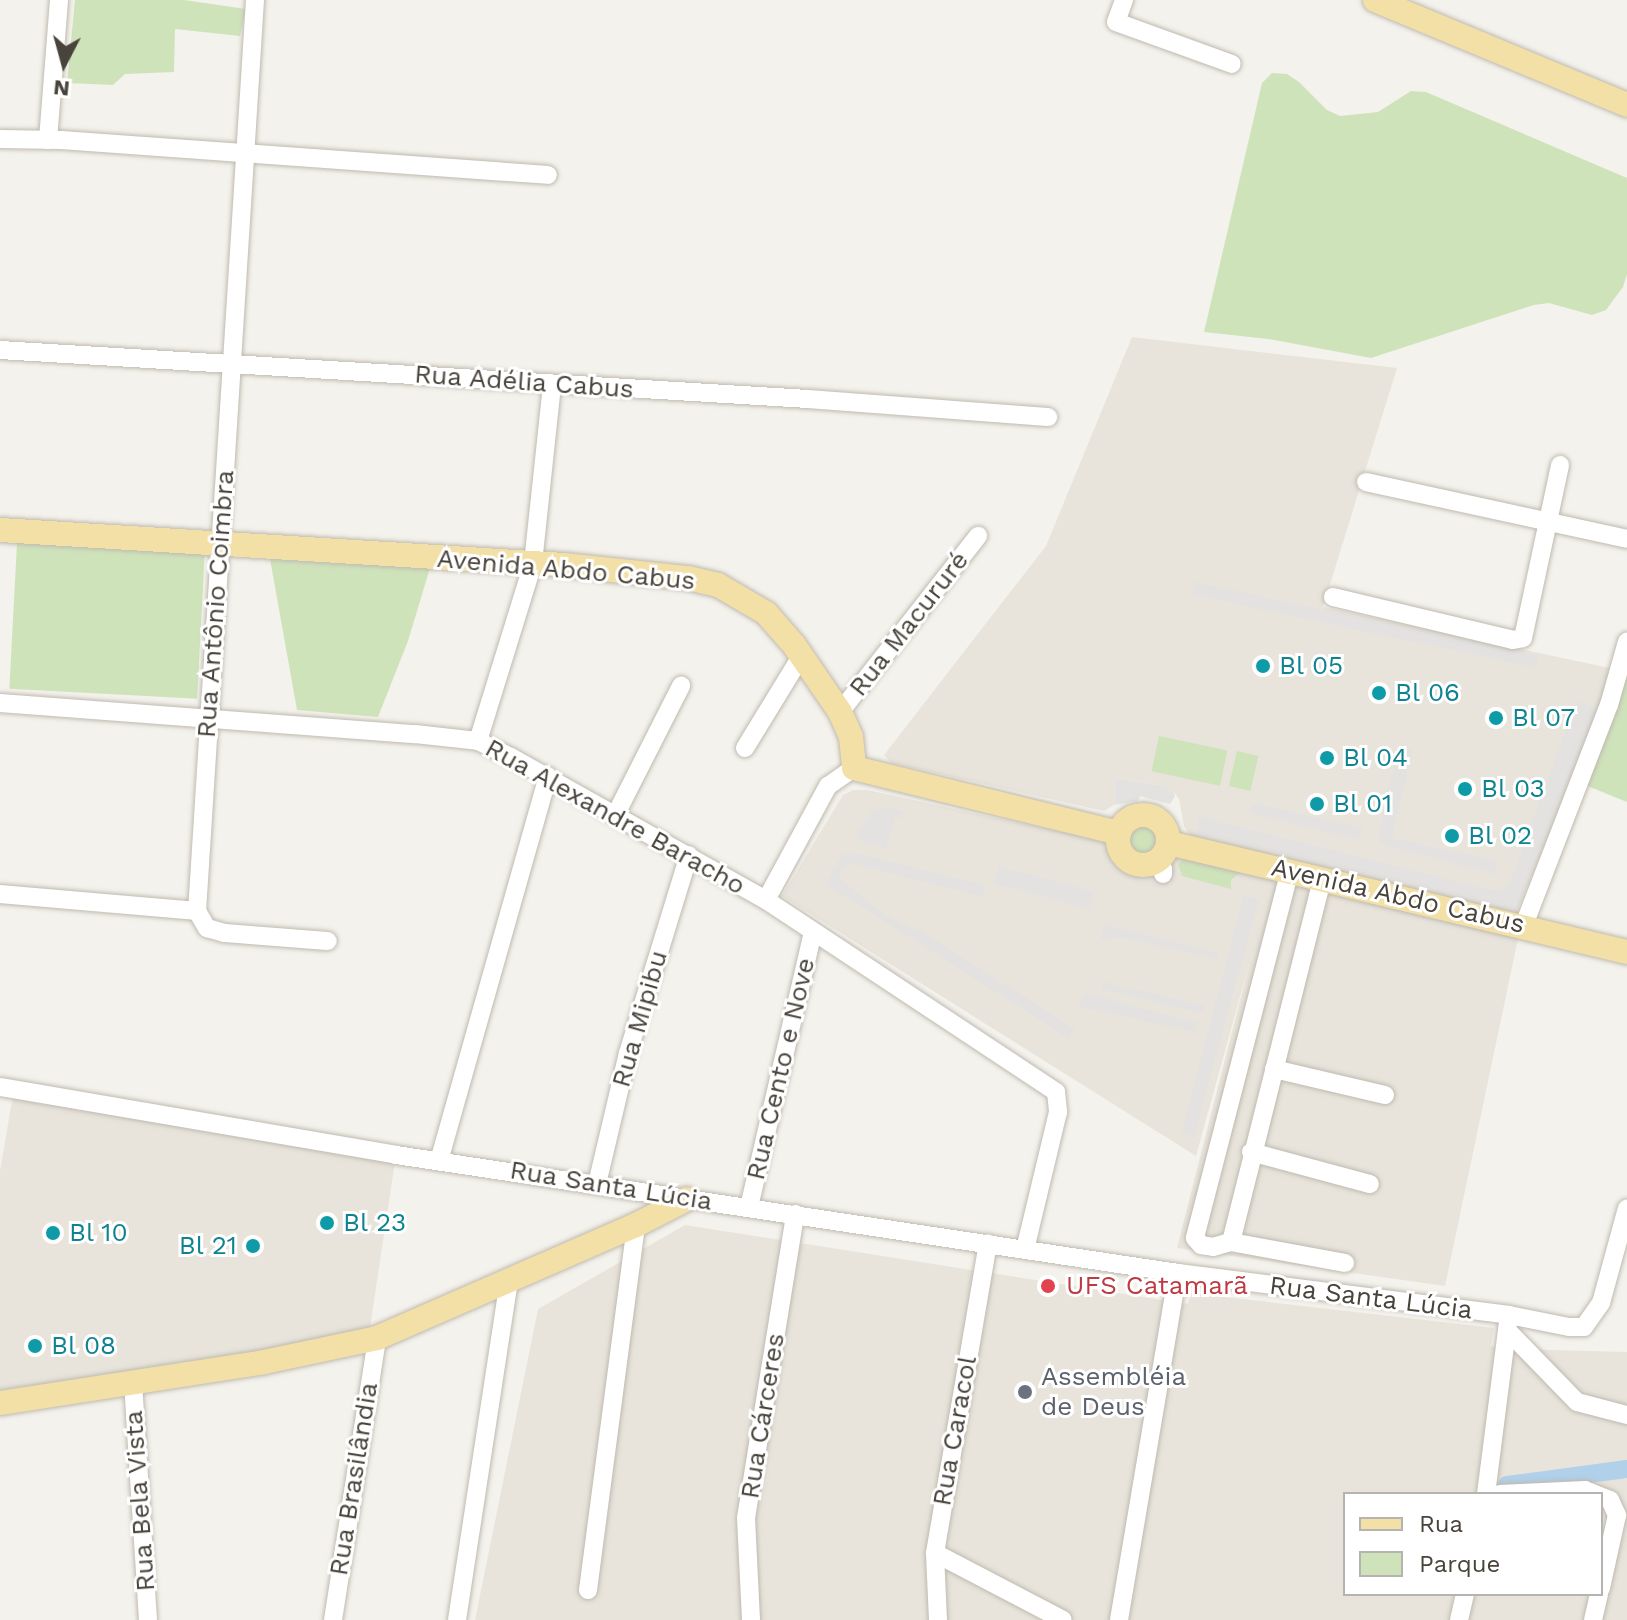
<!DOCTYPE html>
<html>
<head>
<meta charset="utf-8">
<style>
	body { margin:0 }
	#map { position:relative; width:1627px; height:1620px; overflow:hidden; background:#f4f2ec; font-family:"Work Sans",sans-serif }
	div>[style] { position:absolute }
	.residential>* { inset:0; background:#e8e4db }
	.green>* { inset:0; background:#cfe3bb; transform-origin:0 0 }
	.round { border-radius:50% }
	.parking>* { inset:0; background:#e4e2e0; transform-origin:0 0 }
	.canal>* { height:18px; margin:-9px; padding:0 9px; transform-origin:9px; border-radius:9px; background:#b1d0e9 }
	.roads { filter:drop-shadow(0 0 2px #bfbab0) drop-shadow(0 0 2px #bfbab0) }
	.minor>* { height:18px; margin:-9px; padding:0 9px; transform-origin:9px; border-radius:9px; background:#fff }
	.major>* { height:24px; margin:-12px; padding:0 12px; transform-origin:12px; border-radius:12px; background:#f3e0a7 }
	.major>.ring { margin:-12px; padding:0; box-sizing:content-box; background:none; border:24px solid #f3e0a7; border-radius:50% }
	.dots>* { width:22px; height:22px; translate:-50% -50%; box-sizing:border-box; border:4px solid #fff; border-radius:50% }
	span { translate:-50% -50%; white-space:nowrap; text-align:center; line-height:1.15; -webkit-text-stroke:6px #fff; paint-order:stroke }
	.street-label { font-size:26px; color:#48433b }
	.culture-label { font-size:26px; color:#0d838f }
	.left { translate:0 -50%; text-align:left }
	.right { translate:-100% -50%; text-align:right }
	.health-label { font-size:26px; color:#be3a42 }
	.worship-label { font-size:26px; color:#5b616d }
	.legend { position:absolute; left:1343px; top:1492px; width:260px; height:104px; box-sizing:border-box; background:#fff; border:2px solid #b6b4b1; margin:0; padding:10px 14px; list-style:none; font-size:24px; color:#48433b }
	.legend li { display:flex; align-items:center; gap:16px; height:40px }
	.legend b { width:40px; border:2px solid #b6b4b1 }
	.north { position:absolute; left:24px; top:24px; width:80px; height:80px; -webkit-text-stroke:6px #fff; paint-order:stroke; rotate:186deg; font-size:22px; font-weight:700; line-height:32px; text-align:center; color:#48433b }
	.north::after { content:''; display:block; margin:auto; width:28px; height:36px; background:#48433b; clip-path:polygon(50% 0,100% 100%,50% 72%,0 100%) }
</style>
</head>
<body>
<div id="map">
	<div class="residential">
		<i style="clip-path:polygon(1132px 337px,1397px 368px,1323px 607px,1619px 670px,1517px 911px,1519px 915px,1190px 835px,1184px 826px,1179px 799px,1173px 791px,1157px 785px,1116px 778px,1114px 805px,1104px 811px,891px 763px,884px 755px,1046px 546px)"></i>
		<i style="clip-path:polygon(853px 790px,867px 790px,1103px 841px,1117px 864px,1137px 873px,1160px 871px,1178px 856px,1519px 934px,1445px 1286px,1177px 1248px,1251px 957px,1196px 1156px,782px 896px,843px 795px)"></i>
		<i style="clip-path:polygon(14px 1089px,396px 1155px,369px 1334px,0 1397px,0 1171px)"></i>
		<i style="clip-path:polygon(evenodd,685px 1225px,1188px 1304px,1191px 1293px,1494px 1328px,1491px 1346px,1510px 1349px,1627px 1352px,1627px 1620px,475px 1620px,538px 1309px,685px 1225px,1345px 1494px,1601px 1494px,1601px 1594px,1345px 1594px,1345px 1494px)"></i>
	</div>
	<div class="green">
		<i style="clip-path:polygon(75px 0,184px 0,246px 9px,240px 36px,175px 29px,174px 72px,125px 74px,113px 85px,67px 83px)"></i>
		<i style="clip-path:polygon(1272px 73px,1287px 74px,1299px 82px,1327px 110px,1340px 116px,1378px 112px,1411px 91px,1426px 92px,1627px 178px,1627px 274px,1623px 287px,1606px 310px,1592px 315px,1549px 303px,1534px 305px,1371px 358px,1268px 339px,1204px 332px,1262px 83px)"></i>
		<i style="left:17px;top:543px;width:188px;height:146px;rotate:3deg"></i>
		<i style="clip-path:polygon(270px 559px,430px 568px,408px 641px,378px 717px,297px 710px)"></i>
		<i style="clip-path:polygon(1627px 669px,1627px 802px,1585px 785px)"></i>
		<i style="left:1159px;top:736px;width:70px;height:36px;rotate:12deg"></i>
		<i style="left:1237px;top:751px;width:22px;height:36px;rotate:13deg"></i>
		<i class="round" style="left:1124px;top:822px;width:38px;height:38px"></i>
		<i style="clip-path:polygon(1185px 858px,1244px 869px,1231px 880px,1231px 889px,1182px 876px,1178px 864px)"></i>
	</div>
	<div class="parking">
		<i style="left:1194px;top:582px;width:352px;height:13px;rotate:12deg"></i>
		<i style="clip-path:polygon(1577px 700px,1597px 708px,1516px 911px,1197px 833px,1199px 816px,1489px 890px,1502px 889px,1510px 882px)"></i>
		<i style="clip-path:polygon(1398px 747px,1413px 750px,1392px 838px,1497px 860px,1495px 874px,1381px 845px,1378px 835px)"></i>
		<i style="clip-path:polygon(1116px 778px,1157px 785px,1173px 791px,1175px 796px,1170px 804px,1140px 796px,1138px 801px,1114px 805px)"></i>
		<i style="clip-path:polygon(1253px 803px,1362px 828px,1359px 840px,1251px 813px)"></i>
		<i style="clip-path:polygon(882px 807px,904px 811px,901px 818px,894px 818px,886px 849px,854px 838px,873px 810px)"></i>
		<i style="clip-path:polygon(853px 852px,986px 885px,983px 897px,850px 863px,838px 877px,885px 915px,926px 934px,1075px 1029px,1068px 1038px,825px 884px,843px 853px,852px 855px)"></i>
		<i style="left:998px;top:866px;width:99px;height:18px;rotate:15deg"></i>
		<i style="clip-path:polygon(1243px 896px,1259px 900px,1194px 1137px,1182px 1132px)"></i>
		<i style="clip-path:polygon(1104px 924px,1219px 953px,1217px 960px,1127px 938px,1101px 940px)"></i>
		<i style="clip-path:polygon(1103px 982px,1204px 1005px,1202px 1014px,1101px 989px)"></i>
		<i style="clip-path:polygon(1087px 993px,1197px 1023px,1195px 1032px,1080px 1007px,1081px 996px,1086px 997px)"></i>
	</div>
	<div class="canal">
		<i style="left:1507px;top:1485px;width:121px;rotate:-7.6deg"></i>
	</div>
	<div class="roads">
		<div class="minor">
			<i style="left:255px;top:0;width:913px;rotate:93.64deg"></i>
			<i style="left:197px;top:911px;width:20px;rotate:60deg"></i>
			<i style="left:207px;top:928px;width:18px;rotate:16deg"></i>
			<i style="left:224px;top:933px;width:104px;rotate:4.4deg"></i>
			<i style="left:1124px;top:0;width:23px;rotate:110deg"></i>
			<i style="left:1116px;top:22px;width:123px;rotate:19.9deg"></i>
			<i style="left:0;top:139px;width:61px;rotate:0.9deg"></i>
			<i style="left:61px;top:140px;width:488px;rotate:4.1deg"></i>
			<i style="left:48px;top:140px;width:140px;rotate:-85.5deg"></i>
			<i style="left:0;top:350px;width:808px;rotate:3.47deg"></i>
			<i style="left:807px;top:399px;width:242px;rotate:4.3deg"></i>
			<i style="left:1366px;top:482px;width:267px;rotate:12.3deg"></i>
			<i style="left:1333px;top:597px;width:185px;rotate:13.4deg"></i>
			<i style="left:1513px;top:640px;width:10px;rotate:-11deg"></i>
			<i style="left:1523px;top:638px;width:177px;rotate:-77.9deg"></i>
			<i style="left:0;top:703px;width:416px;rotate:4.3deg"></i>
			<i style="left:415px;top:734px;width:63px;rotate:6.3deg"></i>
			<i style="left:478px;top:741px;width:37px;rotate:26deg"></i>
			<i style="left:511px;top:757px;width:292px;rotate:29.3deg"></i>
			<i style="left:766px;top:900px;width:348px;rotate:33.5deg"></i>
			<i style="left:1056px;top:1092px;width:20px;rotate:84deg"></i>
			<i style="left:1058px;top:1112px;width:141px;rotate:103.5deg"></i>
			<i style="left:840px;top:712px;width:224px;rotate:-51.9deg"></i>
			<i style="left:478px;top:741px;width:186px;rotate:-72.8deg"></i>
			<i style="left:533px;top:563px;width:179px;rotate:-83.9deg"></i>
			<i style="left:745px;top:748px;width:109px;rotate:-58.5deg"></i>
			<i style="left:616px;top:814px;width:144px;rotate:-63.1deg"></i>
			<i style="left:1155px;top:863px;width:10px;rotate:37deg"></i>
			<i style="left:1163px;top:869px;width:5px;rotate:90deg"></i>
			<i style="left:1290px;top:870px;width:380px;rotate:104.5deg"></i>
			<i style="left:1195px;top:1238px;width:9px;rotate:49deg"></i>
			<i style="left:1201px;top:1245px;width:12px;rotate:9deg"></i>
			<i style="left:1213px;top:1247px;width:19px;rotate:-16deg"></i>
			<i style="left:1231px;top:1242px;width:116px;rotate:10.4deg"></i>
			<i style="left:0;top:894px;width:198px;rotate:4.9deg"></i>
			<i style="left:766px;top:900px;width:130px;rotate:-61.5deg"></i>
			<i style="left:828px;top:786px;width:32px;rotate:-35deg"></i>
			<i style="left:1524px;top:925px;width:236px;rotate:-68.9deg"></i>
			<i style="left:1609px;top:705px;width:66px;rotate:-74.1deg"></i>
			<i style="left:1274px;top:1069px;width:114px;rotate:13.2deg"></i>
			<i style="left:0;top:1087px;width:402px;rotate:9.7deg"></i>
			<i style="left:396px;top:1155px;width:791px;rotate:8.58deg"></i>
			<i style="left:1178px;top:1273px;width:334px;rotate:7.2deg"></i>
			<i style="left:1509px;top:1315px;width:61px;rotate:11.3deg"></i>
			<i style="left:1569px;top:1327px;width:15px"></i>
			<i style="left:1584px;top:1327px;width:29px;rotate:-55deg"></i>
			<i style="left:1601px;top:1303px;width:98px;rotate:-74.7deg"></i>
			<i style="left:1251px;top:1152px;width:123px;rotate:15.1deg"></i>
			<i style="left:439px;top:1161px;width:400px;rotate:-74.2deg"></i>
			<i style="left:597px;top:1184px;width:135px;rotate:-76.7deg"></i>
			<i style="left:628px;top:1053px;width:207px;rotate:-72.9deg"></i>
			<i style="left:749px;top:1207px;width:282px;rotate:-76.9deg"></i>
			<i style="left:1231px;top:1242px;width:376px;rotate:-75.9deg"></i>
			<i style="left:1507px;top:1330px;width:100px;rotate:45.8deg"></i>
			<i style="left:1577px;top:1402px;width:52px;rotate:14.6deg"></i>
			<i style="left:133px;top:1382px;width:238px;rotate:86.4deg"></i>
			<i style="left:1486px;top:1494px;width:180px;rotate:-82.7deg"></i>
			<i style="left:1500px;top:1494px;width:85px;rotate:-2.7deg"></i>
			<i style="left:1585px;top:1490px;width:27px;rotate:22deg"></i>
			<i style="left:1610px;top:1500px;width:17px;rotate:65deg"></i>
			<i style="left:1617px;top:1515px;width:75px;rotate:102.4deg"></i>
			<i style="left:935px;top:1553px;width:144px;rotate:27.6deg"></i>
			<i style="left:588px;top:1590px;width:368px;rotate:-82.5deg"></i>
			<i style="left:333px;top:1620px;width:285px;rotate:-81.1deg"></i>
			<i style="left:457px;top:1620px;width:344px;rotate:-81.3deg"></i>
			<i style="left:751px;top:1620px;width:102px;rotate:-92.8deg"></i>
			<i style="left:746px;top:1518px;width:308px;rotate:-80.8deg"></i>
			<i style="left:938px;top:1620px;width:67px;rotate:-92.6deg"></i>
			<i style="left:935px;top:1553px;width:314px;rotate:-80.3deg"></i>
			<i style="left:1119px;top:1620px;width:352px;rotate:-80.4deg"></i>
			<i style="left:1459px;top:1620px;width:27px;rotate:-77deg"></i>
			<i style="left:1593px;top:1620px;width:27px;rotate:-77deg"></i>
		</div>
		<div class="major">
			<i style="left:1375px;top:0;width:273px;rotate:22.6deg"></i>
			<i style="left:0;top:530px;width:565px;rotate:3.55deg"></i>
			<i style="left:564px;top:565px;width:125px;rotate:6deg"></i>
			<i style="left:688px;top:578px;width:31px;rotate:13deg"></i>
			<i style="left:718px;top:585px;width:56px;rotate:30.3deg"></i>
			<i style="left:766px;top:613px;width:43px;rotate:48.8deg"></i>
			<i style="left:794px;top:645px;width:81px;rotate:55.5deg"></i>
			<i style="left:840px;top:712px;width:27px;rotate:66deg"></i>
			<i style="left:851px;top:737px;width:31px;rotate:84deg"></i>
			<i style="left:854px;top:768px;width:273px;rotate:13.8deg"></i>
			<i class="ring" style="left:1118px;top:815px;width:26px;height:26px"></i>
			<i style="left:1169px;top:843px;width:471px;rotate:13.4deg"></i>
			<i style="left:0;top:1403px;width:267px;rotate:-8.8deg"></i>
			<i style="left:264px;top:1362px;width:116px;rotate:-12deg"></i>
			<i style="left:377px;top:1338px;width:283px;rotate:-23.6deg"></i>
			<i style="left:636px;top:1225px;width:57px;rotate:-27deg"></i>
		</div>
	</div>
	<div class="dots">
		<i style="left:1263px;top:666px;background:#0f9aa8"></i>
		<i style="left:1379px;top:693px;background:#0f9aa8"></i>
		<i style="left:1496px;top:718px;background:#0f9aa8"></i>
		<i style="left:1327px;top:758px;background:#0f9aa8"></i>
		<i style="left:1465px;top:789px;background:#0f9aa8"></i>
		<i style="left:1317px;top:804px;background:#0f9aa8"></i>
		<i style="left:1452px;top:836px;background:#0f9aa8"></i>
		<i style="left:327px;top:1223px;background:#0f9aa8"></i>
		<i style="left:53px;top:1233px;background:#0f9aa8"></i>
		<i style="left:253px;top:1246px;background:#0f9aa8"></i>
		<i style="left:1048px;top:1286px;background:#e0444e"></i>
		<i style="left:35px;top:1346px;background:#0f9aa8"></i>
		<i style="left:1025px;top:1392px;background:#6b7280"></i>
	</div>
	<div class="street-label">
		<span style="left:524px;top:382px;rotate:4deg">Rua Adélia Cabus</span>
		<span style="left:566px;top:570px;rotate:5deg">Avenida Abdo Cabus</span>
		<span style="left:216px;top:604px;rotate:-86deg">Rua Antônio Coimbra</span>
		<span style="left:909px;top:624px;rotate:-52deg">Rua Macururé</span>
		<span style="left:615px;top:817px;rotate:29deg">Rua Alexandre Baracho</span>
		<span style="left:1398px;top:896px;rotate:13deg">Avenida Abdo Cabus</span>
		<span style="left:640px;top:1019px;rotate:-74deg">Rua Mipibu</span>
		<span style="left:781px;top:1069px;rotate:-77deg">Rua Cento e Nove</span>
		<span style="left:611px;top:1186px;rotate:9deg">Rua Santa Lúcia</span>
		<span style="left:1371px;top:1298px;rotate:7deg">Rua Santa Lúcia</span>
		<span style="left:763px;top:1416px;rotate:-81deg">Rua Cárceres</span>
		<span style="left:955px;top:1431px;rotate:-80deg">Rua Caracol</span>
		<span style="left:354px;top:1479px;rotate:-81deg">Rua Brasilândia</span>
		<span style="left:140px;top:1501px;rotate:-94deg">Rua Bela Vista</span>
	</div>
	<div class="culture-label">
		<span class="left" style="left:1279px;top:666px">Bl 05</span>
		<span class="left" style="left:1395px;top:693px">Bl 06</span>
		<span class="left" style="left:1512px;top:718px">Bl 07</span>
		<span class="left" style="left:1343px;top:758px">Bl 04</span>
		<span class="left" style="left:1481px;top:789px">Bl 03</span>
		<span class="left" style="left:1333px;top:804px">Bl 01</span>
		<span class="left" style="left:1468px;top:836px">Bl 02</span>
		<span class="left" style="left:343px;top:1223px">Bl 23</span>
		<span class="left" style="left:69px;top:1233px">Bl 10</span>
		<span class="right" style="left:237px;top:1246px">Bl 21</span>
		<span class="left" style="left:51px;top:1346px">Bl 08</span>
	</div>
	<div class="health-label">
		<span class="left" style="left:1066px;top:1286px">UFS Catamarã</span>
	</div>
	<div class="worship-label">
		<span class="left" style="left:1041px;top:1392px">Assembléia<br>de Deus</span>
	</div>
	<ul class="legend">
	<li><b style="height:10px;background:#f3e0a7"></b>Rua</li>
	<li><b style="height:22px;background:#cfe3bb"></b>Parque</li>
	</ul>
	<div class="north">N</div>
</div>
</body>
</html>
